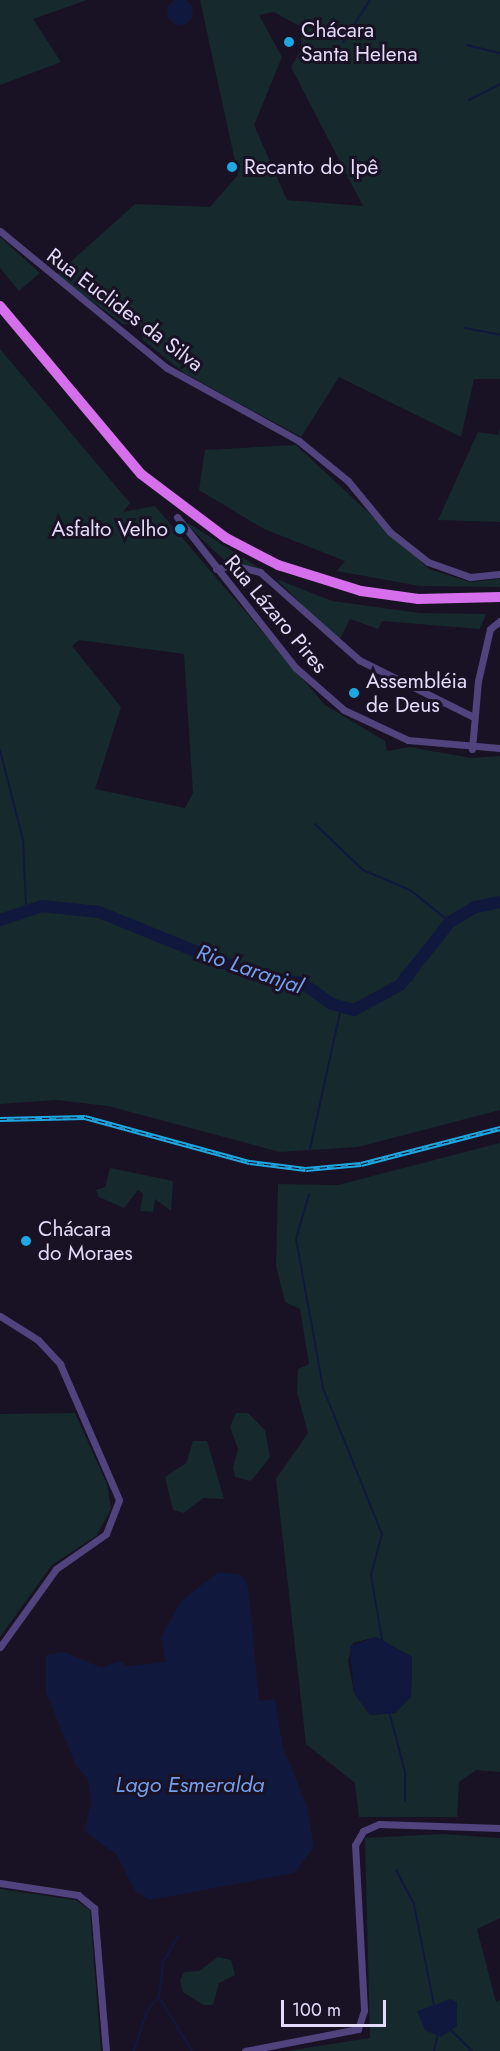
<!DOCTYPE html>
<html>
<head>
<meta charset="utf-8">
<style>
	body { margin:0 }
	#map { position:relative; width:500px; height:2051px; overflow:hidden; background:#191224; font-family:Jost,sans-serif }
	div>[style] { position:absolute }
	.green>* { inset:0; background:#16292d }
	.water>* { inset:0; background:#11183e }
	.round { border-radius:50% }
	.stream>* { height:2px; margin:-1px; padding:0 1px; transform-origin:1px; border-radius:1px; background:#11183e }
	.river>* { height:12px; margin:-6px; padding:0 6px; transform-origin:6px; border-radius:6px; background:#11183e }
	.street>* { height:7px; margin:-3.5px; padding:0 3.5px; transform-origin:3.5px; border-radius:3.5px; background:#51437d }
	.primary>* { height:10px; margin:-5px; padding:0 5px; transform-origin:5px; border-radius:5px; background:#d66fec }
	.rail>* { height:4.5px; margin-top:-2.25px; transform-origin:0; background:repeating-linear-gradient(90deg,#191224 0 7px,#1fa7e1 0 14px); box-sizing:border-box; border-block:2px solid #1fa7e1 }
	.dots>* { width:16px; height:16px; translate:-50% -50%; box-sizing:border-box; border:3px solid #191224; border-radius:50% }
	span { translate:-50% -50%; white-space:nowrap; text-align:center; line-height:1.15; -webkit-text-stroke:6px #191224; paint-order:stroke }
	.poi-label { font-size:21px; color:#e4dafa }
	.left { translate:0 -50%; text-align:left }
	.right { translate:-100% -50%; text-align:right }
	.street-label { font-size:21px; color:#e4dafa }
	.water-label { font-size:22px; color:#759eed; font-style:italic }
	.scale { position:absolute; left:281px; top:2000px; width:105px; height:27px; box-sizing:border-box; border:3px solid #e4dafa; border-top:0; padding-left:8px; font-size:18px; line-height:21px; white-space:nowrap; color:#e4dafa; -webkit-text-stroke:4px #191224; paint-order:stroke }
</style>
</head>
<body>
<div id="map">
	<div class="green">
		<i style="clip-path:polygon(0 0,87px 0,33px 19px,61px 62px,0 85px)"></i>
		<i style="clip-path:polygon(evenodd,200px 0,500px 0,500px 379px,474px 379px,461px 437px,339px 377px,301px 437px,184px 373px,143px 340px,139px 324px,123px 324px,56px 275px,135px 204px,210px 207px,238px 175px,200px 0,274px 12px,301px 27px,301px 50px,291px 67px,363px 206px,287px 200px,254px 125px,282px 57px,259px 15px,274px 12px)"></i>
		<i style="clip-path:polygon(0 237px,40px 273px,19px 291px,0 268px)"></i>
		<i style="clip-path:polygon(evenodd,0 349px,130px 503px,123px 512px,155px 506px,325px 705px,385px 741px,387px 751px,410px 747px,471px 758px,500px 756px,500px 1110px,358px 1147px,280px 1152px,108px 1106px,56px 1100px,0 1104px,0 349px,79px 640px,184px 654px,193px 793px,185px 808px,95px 789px,121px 707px,72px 646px,79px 640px)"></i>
		<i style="clip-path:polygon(500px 429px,500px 522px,438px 520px,478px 432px,498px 435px)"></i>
		<i style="clip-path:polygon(296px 445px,429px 569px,470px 582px,500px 579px,500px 587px,420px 586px,337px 571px,345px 561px,264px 529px,199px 490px,205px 450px)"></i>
		<i style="clip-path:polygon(186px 524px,188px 523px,264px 571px,224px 560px)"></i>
		<i style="clip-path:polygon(276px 579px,332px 601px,420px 613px,486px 614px,480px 629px,382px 621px,378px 629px,350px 619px,339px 641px)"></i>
		<i style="clip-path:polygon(evenodd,500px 1143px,500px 1772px,476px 1770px,459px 1782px,457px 1817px,359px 1817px,355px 1783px,306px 1744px,276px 1479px,308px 1433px,297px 1392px,298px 1369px,309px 1364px,300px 1309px,285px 1302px,276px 1266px,278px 1184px,338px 1185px,500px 1143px,376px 1637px,412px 1657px,411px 1697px,395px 1713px,370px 1715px,354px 1693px,348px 1661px,353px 1643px,376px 1637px)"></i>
		<i style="clip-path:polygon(110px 1168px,173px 1181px,171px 1211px,155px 1199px,153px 1212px,140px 1211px,143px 1194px,138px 1190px,124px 1208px,99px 1197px,96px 1190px,105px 1187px)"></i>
		<i style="clip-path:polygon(75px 1413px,107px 1484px,111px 1509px,96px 1536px,52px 1565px,0 1637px,0 1414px)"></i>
		<i style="clip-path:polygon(236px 1413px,248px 1413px,265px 1430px,270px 1457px,251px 1481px,235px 1477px,233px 1467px,238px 1449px,230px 1427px)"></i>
		<i style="clip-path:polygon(193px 1441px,207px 1441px,224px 1499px,203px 1498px,184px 1513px,173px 1510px,165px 1477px,186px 1463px)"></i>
		<i style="clip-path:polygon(442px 1834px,500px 1838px,500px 1918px,477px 1929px,496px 2002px,500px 2000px,500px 2051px,286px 2051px,370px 2038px,365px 1838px)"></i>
		<i style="clip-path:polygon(0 1889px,76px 1900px,90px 1910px,101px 2051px,0 2051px)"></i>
		<i style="clip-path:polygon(218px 1957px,231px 1960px,235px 1975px,219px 1983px,213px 2005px,203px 2005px,183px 1992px,180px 1981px,184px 1972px,199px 1971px)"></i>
	</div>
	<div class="water">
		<i class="round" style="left:167px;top:-1px;width:26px;height:26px"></i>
		<i style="clip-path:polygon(423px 951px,413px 981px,400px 985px,400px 974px)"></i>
		<i style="clip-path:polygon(219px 1572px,242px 1575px,248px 1587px,259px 1701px,275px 1699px,283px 1747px,306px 1804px,314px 1847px,294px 1873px,150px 1900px,136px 1892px,116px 1854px,84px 1831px,91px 1803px,88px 1779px,76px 1766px,46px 1692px,46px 1655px,64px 1652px,102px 1668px,120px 1661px,127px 1666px,166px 1662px,161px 1637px,182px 1600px)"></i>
		<i style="clip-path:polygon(376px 1637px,412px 1657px,411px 1697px,395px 1713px,370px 1715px,354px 1693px,350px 1646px)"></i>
		<i style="clip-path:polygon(451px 1999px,457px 2002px,457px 2026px,441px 2037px,425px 2030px,417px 2011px)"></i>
	</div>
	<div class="stream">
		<i style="left:343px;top:42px;width:50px;rotate:-57.3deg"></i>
		<i style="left:467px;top:45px;width:34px;rotate:14deg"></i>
		<i style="left:469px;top:100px;width:35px;rotate:-27deg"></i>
		<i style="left:465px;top:328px;width:36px;rotate:11deg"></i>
		<i style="left:0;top:750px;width:93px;rotate:75.7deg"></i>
		<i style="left:23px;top:840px;width:67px;rotate:87.4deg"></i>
		<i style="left:315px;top:824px;width:66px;rotate:43.8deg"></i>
		<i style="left:363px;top:870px;width:51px;rotate:23.1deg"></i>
		<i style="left:410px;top:890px;width:51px;rotate:38.7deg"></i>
		<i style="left:310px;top:1149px;width:144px;rotate:-77.6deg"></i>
		<i style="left:309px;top:1194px;width:47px;rotate:106.1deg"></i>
		<i style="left:296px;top:1239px;width:151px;rotate:79.7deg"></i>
		<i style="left:323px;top:1388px;width:157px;rotate:68deg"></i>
		<i style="left:382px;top:1534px;width:42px;rotate:105deg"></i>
		<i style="left:371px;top:1575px;width:66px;rotate:80.4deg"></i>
		<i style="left:389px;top:1711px;width:63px;rotate:75.3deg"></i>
		<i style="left:405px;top:1772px;width:29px;rotate:90deg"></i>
		<i style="left:396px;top:1870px;width:38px;rotate:62deg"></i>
		<i style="left:414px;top:1904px;width:103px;rotate:78.8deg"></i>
		<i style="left:159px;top:1997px;width:63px;rotate:58.6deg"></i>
		<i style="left:451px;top:2030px;width:30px;rotate:45deg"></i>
		<i style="left:134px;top:2051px;width:40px;rotate:-72deg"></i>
		<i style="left:146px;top:2013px;width:21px;rotate:-53deg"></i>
		<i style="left:159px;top:1996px;width:33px;rotate:-83deg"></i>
		<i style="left:163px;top:1963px;width:31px;rotate:-61deg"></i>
		<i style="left:434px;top:2051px;width:18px;rotate:-77deg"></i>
	</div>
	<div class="river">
		<i style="left:0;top:920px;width:44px;rotate:-18.4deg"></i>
		<i style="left:42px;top:906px;width:57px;rotate:6deg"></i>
		<i style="left:99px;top:912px;width:167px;rotate:22.1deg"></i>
		<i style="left:254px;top:975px;width:49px;rotate:9.5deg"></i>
		<i style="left:302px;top:983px;width:37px;rotate:35deg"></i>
		<i style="left:332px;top:1004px;width:23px;rotate:15deg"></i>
		<i style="left:354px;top:1010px;width:52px;rotate:-28.5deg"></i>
		<i style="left:400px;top:985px;width:80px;rotate:-51.6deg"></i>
		<i style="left:450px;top:922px;width:29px;rotate:-31deg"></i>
		<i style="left:475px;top:907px;width:25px;rotate:-11deg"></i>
	</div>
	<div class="street">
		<i style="left:0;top:231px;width:216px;rotate:39.4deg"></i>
		<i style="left:167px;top:368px;width:151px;rotate:28.9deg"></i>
		<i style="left:299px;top:441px;width:63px;rotate:39.2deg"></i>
		<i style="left:348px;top:481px;width:66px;rotate:50.5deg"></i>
		<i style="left:390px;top:532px;width:48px;rotate:38.3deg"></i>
		<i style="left:428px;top:562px;width:45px;rotate:19.7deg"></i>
		<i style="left:470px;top:577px;width:30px;rotate:-6deg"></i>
		<i style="left:177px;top:517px;width:192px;rotate:51.8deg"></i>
		<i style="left:296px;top:668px;width:64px;rotate:41.2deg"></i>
		<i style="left:344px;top:710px;width:71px;rotate:25.1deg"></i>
		<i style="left:408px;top:740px;width:92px;rotate:5deg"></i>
		<i style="left:216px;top:569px;width:16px;rotate:-14deg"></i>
		<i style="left:232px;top:565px;width:29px;rotate:14deg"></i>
		<i style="left:260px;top:572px;width:132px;rotate:41.6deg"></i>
		<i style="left:359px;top:660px;width:126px;rotate:26.4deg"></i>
		<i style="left:472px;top:749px;width:68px;rotate:-85deg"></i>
		<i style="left:478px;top:681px;width:53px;rotate:-77deg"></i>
		<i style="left:490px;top:629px;width:13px;rotate:-39deg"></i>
		<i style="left:0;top:1316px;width:45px;rotate:32.3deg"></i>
		<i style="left:38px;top:1340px;width:33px;rotate:47deg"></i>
		<i style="left:60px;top:1364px;width:148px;rotate:66.5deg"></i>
		<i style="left:119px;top:1500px;width:36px;rotate:111deg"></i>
		<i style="left:106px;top:1534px;width:61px;rotate:145deg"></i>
		<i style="left:56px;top:1569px;width:96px;rotate:125.7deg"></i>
		<i style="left:0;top:1883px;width:79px;rotate:8.7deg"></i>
		<i style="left:78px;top:1895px;width:21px;rotate:39deg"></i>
		<i style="left:94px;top:1908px;width:144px;rotate:85.2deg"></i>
		<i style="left:245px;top:2051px;width:115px;rotate:-11deg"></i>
		<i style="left:358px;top:2029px;width:20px;rotate:-72deg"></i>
		<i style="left:364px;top:2010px;width:165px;rotate:-93.1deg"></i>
		<i style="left:355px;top:1845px;width:16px;rotate:-60deg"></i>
		<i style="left:363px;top:1831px;width:17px;rotate:-24deg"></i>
		<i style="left:379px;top:1824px;width:121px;rotate:1.9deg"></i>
	</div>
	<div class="primary">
		<i style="left:0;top:306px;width:219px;rotate:50deg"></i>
		<i style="left:141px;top:474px;width:106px;rotate:37deg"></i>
		<i style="left:226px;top:538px;width:59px;rotate:27.4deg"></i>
		<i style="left:278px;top:565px;width:87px;rotate:17.4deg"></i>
		<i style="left:361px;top:591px;width:58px;rotate:8deg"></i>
		<i style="left:418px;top:599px;width:82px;rotate:-1.4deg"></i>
	</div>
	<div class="rail">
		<i style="left:0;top:1119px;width:85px;rotate:-1.3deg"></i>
		<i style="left:85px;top:1117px;width:171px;rotate:15.3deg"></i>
		<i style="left:250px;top:1162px;width:56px;rotate:7.1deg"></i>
		<i style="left:306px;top:1169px;width:55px;rotate:-5.2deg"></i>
		<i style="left:361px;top:1164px;width:144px;rotate:-14.5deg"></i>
	</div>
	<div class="dots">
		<i style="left:289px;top:42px;background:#1fa7e1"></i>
		<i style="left:232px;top:167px;background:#1fa7e1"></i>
		<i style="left:180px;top:529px;background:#1fa7e1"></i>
		<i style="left:354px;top:693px;background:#1fa7e1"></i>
		<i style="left:26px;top:1241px;background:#1fa7e1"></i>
	</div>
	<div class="poi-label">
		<span class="left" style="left:301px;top:42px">Chácara<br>Santa Helena</span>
		<span class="left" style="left:244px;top:167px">Recanto do Ipê</span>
		<span class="right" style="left:168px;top:529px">Asfalto Velho</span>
		<span class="left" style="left:366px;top:693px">Assembléia<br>de Deus</span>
		<span class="left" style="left:38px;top:1241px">Chácara<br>do Moraes</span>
	</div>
	<div class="street-label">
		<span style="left:125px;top:310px;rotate:37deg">Rua Euclides da Silva</span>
		<span style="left:276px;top:614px;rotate:50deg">Rua Lázaro Pires</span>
	</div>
	<div class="water-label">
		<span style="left:250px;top:969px;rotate:19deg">Rio Laranjal</span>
		<span style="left:190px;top:1785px">Lago Esmeralda</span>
	</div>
	<div class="scale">100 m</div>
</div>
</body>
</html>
